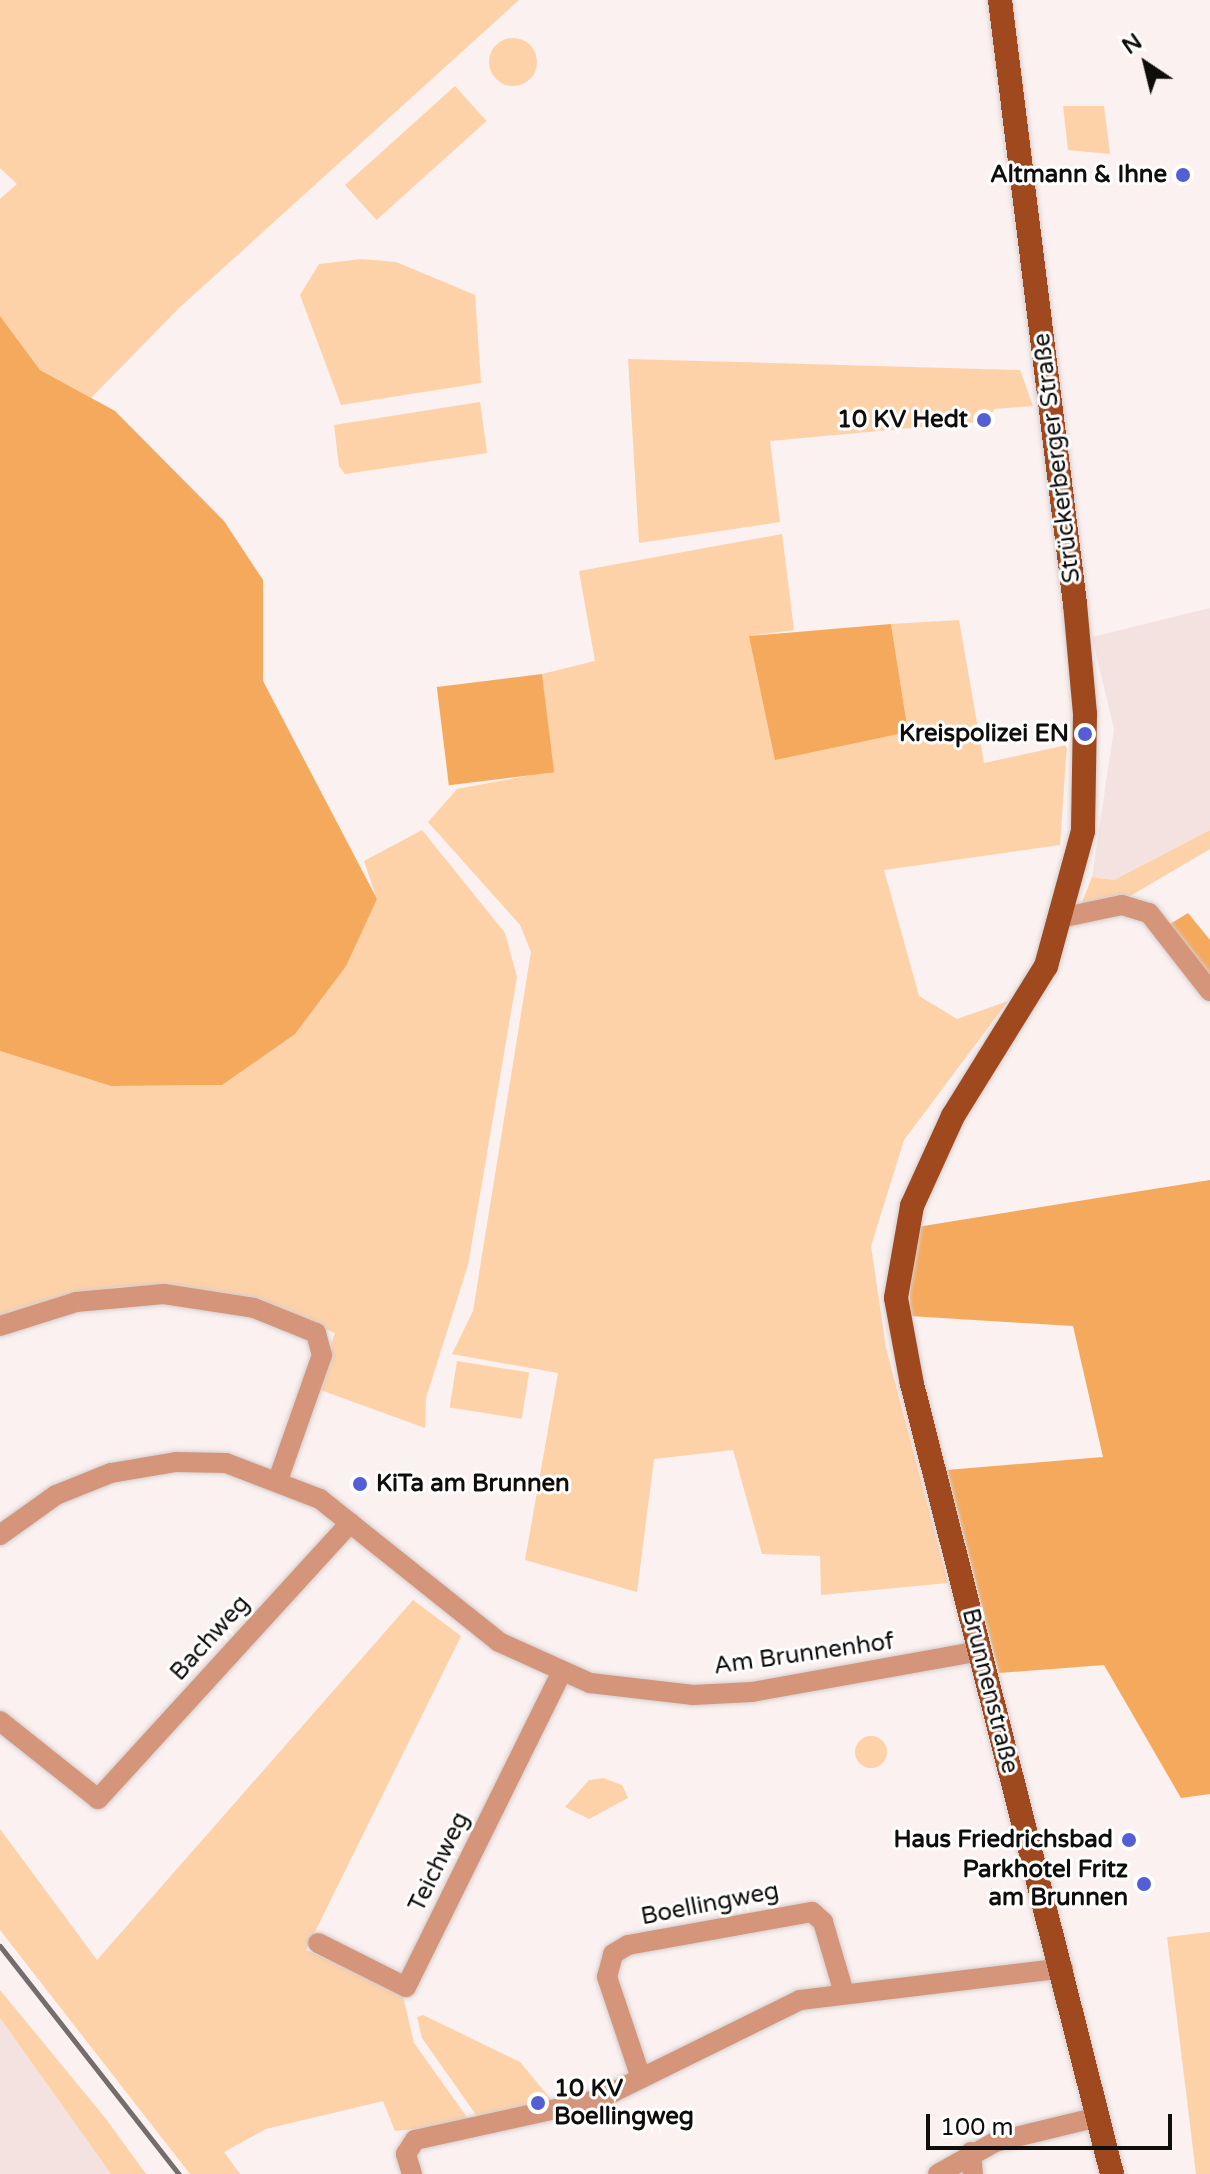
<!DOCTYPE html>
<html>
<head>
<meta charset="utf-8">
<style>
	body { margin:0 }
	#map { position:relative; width:1210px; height:2174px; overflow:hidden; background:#faf1f0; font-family:"Varela Round",sans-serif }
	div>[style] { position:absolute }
	.built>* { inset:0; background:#f4e2e1 }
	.green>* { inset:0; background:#fed2a8; transform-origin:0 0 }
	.round { border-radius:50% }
	.forest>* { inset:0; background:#f4a95c; transform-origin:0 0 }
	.roads { filter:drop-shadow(0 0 2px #d5cdcc) drop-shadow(0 0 2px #d5cdcc) }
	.minor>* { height:20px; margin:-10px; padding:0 10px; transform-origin:10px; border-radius:10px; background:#d4957b }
	.major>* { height:24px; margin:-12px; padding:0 12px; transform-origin:12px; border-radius:12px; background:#a0491f }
	.rail>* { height:5px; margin:-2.5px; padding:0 2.5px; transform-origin:2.5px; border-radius:2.5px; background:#736e6d }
	.dots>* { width:22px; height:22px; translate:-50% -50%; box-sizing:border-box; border:4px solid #fff; border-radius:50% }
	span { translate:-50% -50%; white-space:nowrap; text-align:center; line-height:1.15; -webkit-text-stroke:6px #fff; paint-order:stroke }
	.poi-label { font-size:24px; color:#100e0d; font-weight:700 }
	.right { translate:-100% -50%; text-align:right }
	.left { translate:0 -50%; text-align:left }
	.street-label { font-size:24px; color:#100e0d }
	.north { position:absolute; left:1106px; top:24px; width:80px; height:80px; -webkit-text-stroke:6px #fff; paint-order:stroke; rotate:325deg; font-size:22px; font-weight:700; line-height:32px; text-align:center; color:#100e0d }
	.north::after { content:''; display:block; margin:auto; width:28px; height:36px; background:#100e0d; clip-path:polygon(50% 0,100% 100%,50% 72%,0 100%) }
	.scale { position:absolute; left:926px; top:2114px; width:246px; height:36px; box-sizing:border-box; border:4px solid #100e0d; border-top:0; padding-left:10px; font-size:24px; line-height:28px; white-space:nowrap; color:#100e0d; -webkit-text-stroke:6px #fff; paint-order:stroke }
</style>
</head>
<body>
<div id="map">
	<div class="built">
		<i style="clip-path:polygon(1210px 608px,1210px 830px,1114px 880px,1092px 877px,1114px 729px,1092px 637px)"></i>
		<i style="clip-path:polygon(0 2018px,111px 2174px,0 2174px)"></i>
	</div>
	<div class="green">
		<i style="clip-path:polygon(0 0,519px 0,179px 308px,91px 398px,40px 370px,0 316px,0 199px,17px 184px,0 168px)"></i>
		<i class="round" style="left:489px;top:38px;width:48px;height:48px"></i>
		<i style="left:455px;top:86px;width:47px;height:148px;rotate:48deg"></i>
		<i style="clip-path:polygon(1063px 106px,1104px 106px,1110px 154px,1068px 150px)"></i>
		<i style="clip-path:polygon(362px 259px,396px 262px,475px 295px,481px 383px,341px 405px,300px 295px,319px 264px)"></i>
		<i style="clip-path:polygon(628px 359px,1020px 370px,1033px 406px,994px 409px,988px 421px,770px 441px,780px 522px,639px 543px)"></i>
		<i style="clip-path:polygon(480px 402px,487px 453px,345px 474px,339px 466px,334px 425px)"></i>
		<i style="clip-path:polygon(782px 534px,794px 630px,749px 636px,908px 732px,891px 624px,959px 620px,984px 763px,1067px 745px,1060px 845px,884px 870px,919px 996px,957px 1019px,1008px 1001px,904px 1140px,871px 1246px,886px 1348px,948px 1583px,821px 1595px,820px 1556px,762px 1554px,733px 1450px,654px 1459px,637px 1592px,525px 1560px,558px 1373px,452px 1354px,473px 1311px,531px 952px,520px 925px,428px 822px,457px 789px,553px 771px,542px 674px,595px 661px,579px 571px)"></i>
		<i style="clip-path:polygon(422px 830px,505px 933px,517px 977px,468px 1265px,426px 1398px,425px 1428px,315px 1388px,335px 1333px,253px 1301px,165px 1286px,116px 1287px,0 1318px,0 1051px,111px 1086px,222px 1085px,377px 899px,364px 861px)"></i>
		<i style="clip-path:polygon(1210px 830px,1210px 849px,1120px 902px,1079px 910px,1092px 877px,1114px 880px)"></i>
		<i style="left:457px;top:1361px;width:73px;height:47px;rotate:9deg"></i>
		<i style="clip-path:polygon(413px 1600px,461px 1636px,306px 1950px,402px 1992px,414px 2043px,471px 2123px,395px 2131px,383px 2101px,266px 2129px,224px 2152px,240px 2174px,190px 2174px,0 1930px,0 1829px,97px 1960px)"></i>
		<i class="round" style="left:855px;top:1736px;width:32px;height:32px"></i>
		<i style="clip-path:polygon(603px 1778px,622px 1785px,628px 1798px,589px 1819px,565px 1807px,589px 1780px)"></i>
		<i style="clip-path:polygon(1210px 1932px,1210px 2174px,1196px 2174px,1167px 1937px)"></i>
		<i style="clip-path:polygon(0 1990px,106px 2119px,146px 2174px,111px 2174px,0 2018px)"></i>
		<i style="clip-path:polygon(423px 2015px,520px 2062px,554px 2103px,481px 2122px,422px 2038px,417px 2017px)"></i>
	</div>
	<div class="forest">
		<i style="clip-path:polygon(0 316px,40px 370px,115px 411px,224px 521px,263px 580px,263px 681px,377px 899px,346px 966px,295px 1034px,222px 1085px,111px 1086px,0 1051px)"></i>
		<i style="clip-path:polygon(891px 624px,908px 732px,775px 760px,749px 636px)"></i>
		<i style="left:542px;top:674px;width:99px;height:106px;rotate:83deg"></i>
		<i style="clip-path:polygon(1188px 913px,1210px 940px,1210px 988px,1162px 929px)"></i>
		<i style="clip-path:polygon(1210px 1180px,1210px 1794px,1181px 1798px,1104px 1665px,999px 1673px,947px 1470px,1103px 1457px,1073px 1326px,910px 1316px,910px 1292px,917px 1227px)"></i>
	</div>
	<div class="roads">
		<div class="minor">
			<i style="left:1065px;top:917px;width:58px;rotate:-11.9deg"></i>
			<i style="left:1122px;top:905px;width:28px;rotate:17deg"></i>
			<i style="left:1149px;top:913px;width:99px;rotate:52deg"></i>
			<i style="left:0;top:1326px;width:80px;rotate:-17.5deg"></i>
			<i style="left:76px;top:1302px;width:88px;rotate:-5.2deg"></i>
			<i style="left:164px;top:1294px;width:91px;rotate:8.8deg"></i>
			<i style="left:254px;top:1308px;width:67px;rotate:22deg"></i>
			<i style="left:316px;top:1333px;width:23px;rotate:75deg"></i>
			<i style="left:322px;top:1355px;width:129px;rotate:109.4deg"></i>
			<i style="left:0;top:1535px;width:69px;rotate:-35.5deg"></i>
			<i style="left:56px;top:1495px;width:59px;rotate:-21.8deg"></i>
			<i style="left:111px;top:1473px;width:66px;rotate:-9.6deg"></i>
			<i style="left:176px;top:1462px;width:50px;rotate:1.1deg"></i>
			<i style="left:226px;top:1463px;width:101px;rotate:21deg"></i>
			<i style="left:320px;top:1499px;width:229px;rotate:38.6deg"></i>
			<i style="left:499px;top:1642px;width:100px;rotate:24.3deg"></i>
			<i style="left:590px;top:1683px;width:104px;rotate:6.6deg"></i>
			<i style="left:693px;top:1695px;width:59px;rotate:-2.9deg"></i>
			<i style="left:752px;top:1692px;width:231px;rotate:-10.2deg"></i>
			<i style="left:0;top:1721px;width:125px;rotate:38.5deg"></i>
			<i style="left:98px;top:1799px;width:374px;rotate:-47.6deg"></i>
			<i style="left:318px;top:1943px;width:98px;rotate:26.6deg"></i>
			<i style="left:406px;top:1987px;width:352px;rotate:-63.7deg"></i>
			<i style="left:641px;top:2078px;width:107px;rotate:-108.6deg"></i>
			<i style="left:607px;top:1977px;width:24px;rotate:-75deg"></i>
			<i style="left:613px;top:1954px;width:17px;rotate:-31deg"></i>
			<i style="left:628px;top:1945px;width:187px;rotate:-10.2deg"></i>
			<i style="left:812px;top:1912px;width:15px;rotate:42deg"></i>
			<i style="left:823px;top:1922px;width:74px;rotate:73.5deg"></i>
			<i style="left:971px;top:2152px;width:22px;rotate:85deg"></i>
			<i style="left:412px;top:2174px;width:21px;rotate:-107deg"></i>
			<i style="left:406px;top:2154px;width:17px;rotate:-57deg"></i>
			<i style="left:415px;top:2140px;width:186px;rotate:-12.4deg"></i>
			<i style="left:597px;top:2100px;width:226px;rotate:-26.2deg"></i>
			<i style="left:800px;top:2000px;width:265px;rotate:-6.9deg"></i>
			<i style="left:938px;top:2174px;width:65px;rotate:-29.3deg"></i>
			<i style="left:995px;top:2142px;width:106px;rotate:-13.6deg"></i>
		</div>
		<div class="major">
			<i style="left:1000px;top:0;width:609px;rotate:82.92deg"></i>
			<i style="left:1075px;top:604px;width:110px;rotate:84.8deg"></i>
			<i style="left:1085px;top:714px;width:117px;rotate:91deg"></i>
			<i style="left:1083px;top:831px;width:140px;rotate:105.3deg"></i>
			<i style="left:1046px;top:966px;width:176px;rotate:121.8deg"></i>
			<i style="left:953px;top:1116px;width:99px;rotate:114.5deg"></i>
			<i style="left:912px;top:1206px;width:93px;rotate:99.9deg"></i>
			<i style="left:896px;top:1298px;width:87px;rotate:79.5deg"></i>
			<i style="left:912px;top:1384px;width:815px;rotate:75.79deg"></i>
		</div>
	</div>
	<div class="rail">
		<i style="left:0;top:1946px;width:290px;rotate:51.9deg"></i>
	</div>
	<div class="dots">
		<i style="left:1183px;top:175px;background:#545ed5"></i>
		<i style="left:984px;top:420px;background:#545ed5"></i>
		<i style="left:1085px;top:734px;background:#545ed5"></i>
		<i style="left:360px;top:1484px;background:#545ed5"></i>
		<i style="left:1129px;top:1840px;background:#545ed5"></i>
		<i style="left:1144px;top:1884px;background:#545ed5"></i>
		<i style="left:538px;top:2103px;background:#545ed5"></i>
	</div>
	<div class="poi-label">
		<span class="right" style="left:1167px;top:175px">Altmann &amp; Ihne</span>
		<span class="right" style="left:968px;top:420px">10 KV Hedt</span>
		<span class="right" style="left:1069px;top:734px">Kreispolizei EN</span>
		<span class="left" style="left:376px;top:1484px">KiTa am Brunnen</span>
		<span class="right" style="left:1113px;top:1840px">Haus Friedrichsbad</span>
		<span class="right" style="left:1128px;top:1884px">Parkhotel Fritz<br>am Brunnen</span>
		<span class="left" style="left:554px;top:2103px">10 KV<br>Boellingweg</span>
	</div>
	<div class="street-label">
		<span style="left:1057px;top:458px;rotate:-97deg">Strückerberger Straße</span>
		<span style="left:210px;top:1638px;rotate:-48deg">Bachweg</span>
		<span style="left:804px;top:1654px;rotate:-8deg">Am Brunnenhof</span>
		<span style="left:990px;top:1691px;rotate:76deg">Brunnenstraße</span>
		<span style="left:439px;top:1862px;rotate:-64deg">Teichweg</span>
		<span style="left:710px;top:1904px;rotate:-11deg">Boellingweg</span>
	</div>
	<div class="north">N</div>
	<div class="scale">100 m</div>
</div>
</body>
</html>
